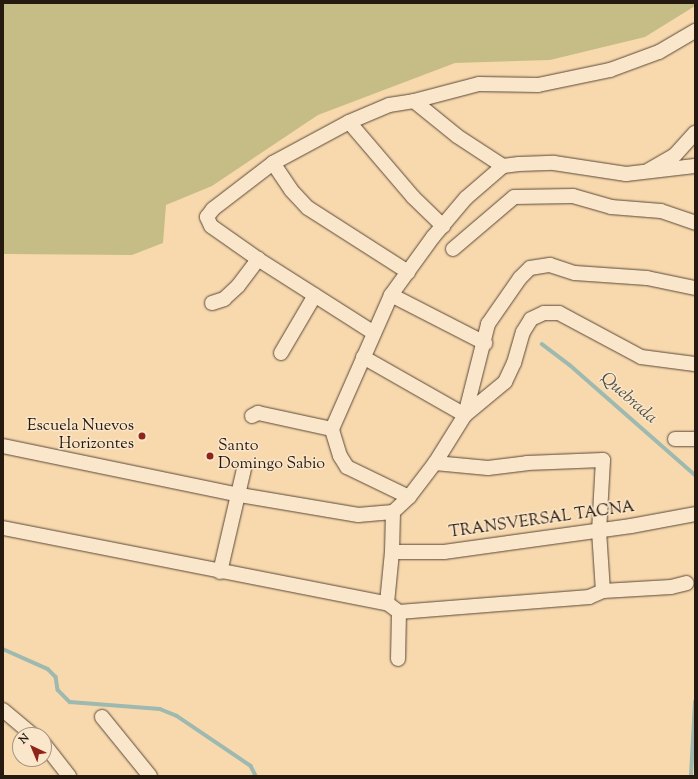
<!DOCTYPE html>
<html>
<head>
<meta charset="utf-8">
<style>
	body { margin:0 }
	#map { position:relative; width:698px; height:779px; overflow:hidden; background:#f8d9ae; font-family:"Sorts Mill Goudy",serif }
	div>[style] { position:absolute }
	.green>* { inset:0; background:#c5bd85 }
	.stream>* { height:3.5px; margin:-1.75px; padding:0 1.75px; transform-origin:1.75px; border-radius:1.75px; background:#9eb9b0 }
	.roads { filter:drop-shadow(0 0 1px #5a4938) drop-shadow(0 0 1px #5a4938) }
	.minor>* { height:14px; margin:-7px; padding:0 7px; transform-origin:7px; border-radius:7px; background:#fae6ca }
	.dots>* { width:11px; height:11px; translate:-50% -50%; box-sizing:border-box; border:2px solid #fae6ca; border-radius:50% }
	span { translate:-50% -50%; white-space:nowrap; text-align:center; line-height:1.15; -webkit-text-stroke:3px #fae6ca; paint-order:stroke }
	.poi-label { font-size:16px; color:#251910 }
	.right { translate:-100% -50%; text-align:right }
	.left { translate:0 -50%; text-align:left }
	.street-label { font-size:16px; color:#251910 }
	.water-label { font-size:17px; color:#4f5148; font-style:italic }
	.frame { position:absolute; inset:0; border:4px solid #251910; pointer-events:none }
	.north { position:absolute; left:12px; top:727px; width:40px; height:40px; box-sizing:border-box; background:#fae6ca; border:1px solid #a59480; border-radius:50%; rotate:316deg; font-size:11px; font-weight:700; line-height:16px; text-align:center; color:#251910 }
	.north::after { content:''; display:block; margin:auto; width:14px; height:18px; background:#8f2418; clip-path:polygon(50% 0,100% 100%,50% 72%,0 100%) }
</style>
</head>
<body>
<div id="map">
	<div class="green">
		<i style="clip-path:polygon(3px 3px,695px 3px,695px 6px,645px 37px,550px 60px,455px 63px,318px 115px,212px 186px,166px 205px,163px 243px,132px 255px,3px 254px)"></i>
	</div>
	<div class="stream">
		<i style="left:542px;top:344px;width:35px;rotate:37deg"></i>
		<i style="left:570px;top:365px;width:167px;rotate:41.3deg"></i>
		<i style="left:3px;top:649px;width:49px;rotate:24deg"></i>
		<i style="left:48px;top:669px;width:11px;rotate:45deg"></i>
		<i style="left:56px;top:677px;width:13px;rotate:81deg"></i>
		<i style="left:58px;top:690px;width:17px;rotate:45deg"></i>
		<i style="left:70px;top:702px;width:90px;rotate:4.4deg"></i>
		<i style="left:160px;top:709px;width:18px;rotate:22deg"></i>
		<i style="left:177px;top:716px;width:89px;rotate:34deg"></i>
		<i style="left:251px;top:766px;width:11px;rotate:63deg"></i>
		<i style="left:691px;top:776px;width:74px;rotate:-86.9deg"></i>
	</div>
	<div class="roads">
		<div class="minor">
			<i style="left:414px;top:101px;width:55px;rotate:39.1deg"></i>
			<i style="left:457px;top:136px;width:55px;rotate:33.1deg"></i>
			<i style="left:349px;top:122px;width:99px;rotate:49.5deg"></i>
			<i style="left:413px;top:197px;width:42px;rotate:44deg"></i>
			<i style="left:273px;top:163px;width:32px;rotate:56deg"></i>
			<i style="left:291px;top:190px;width:25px;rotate:47deg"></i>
			<i style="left:308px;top:208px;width:119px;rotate:32.6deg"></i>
			<i style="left:649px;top:170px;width:30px;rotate:-30deg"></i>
			<i style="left:675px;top:155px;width:30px;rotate:-48deg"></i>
			<i style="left:453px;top:249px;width:80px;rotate:-40.4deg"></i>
			<i style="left:514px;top:197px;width:59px;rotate:-1deg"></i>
			<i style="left:573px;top:196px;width:40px;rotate:16deg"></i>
			<i style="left:611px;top:207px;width:50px;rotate:4.6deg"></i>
			<i style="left:661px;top:211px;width:36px;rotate:19deg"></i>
			<i style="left:391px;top:295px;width:106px;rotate:27.1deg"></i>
			<i style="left:212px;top:303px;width:13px;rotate:-18deg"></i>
			<i style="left:224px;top:299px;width:19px;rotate:-43deg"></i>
			<i style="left:238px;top:286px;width:34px;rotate:-53deg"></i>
			<i style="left:374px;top:333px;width:138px;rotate:-147.5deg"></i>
			<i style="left:258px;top:259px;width:57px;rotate:-144.9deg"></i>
			<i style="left:211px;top:226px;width:10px;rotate:-114deg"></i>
			<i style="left:207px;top:217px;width:10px;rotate:-53deg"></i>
			<i style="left:213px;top:209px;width:76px;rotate:-37.5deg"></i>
			<i style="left:273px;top:163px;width:86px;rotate:-28.3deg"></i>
			<i style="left:349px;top:122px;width:43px;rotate:-23deg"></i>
			<i style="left:389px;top:105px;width:25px;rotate:-9deg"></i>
			<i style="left:414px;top:101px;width:67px;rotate:-14.7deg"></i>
			<i style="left:479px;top:84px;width:59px;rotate:1deg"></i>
			<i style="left:538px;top:85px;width:74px;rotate:-11.8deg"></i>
			<i style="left:610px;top:70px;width:52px;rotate:-20.2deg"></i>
			<i style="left:659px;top:52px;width:42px;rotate:-30.3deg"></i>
			<i style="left:281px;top:353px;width:67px;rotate:-59.6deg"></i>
			<i style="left:363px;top:357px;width:117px;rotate:29.6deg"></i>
			<i style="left:465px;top:415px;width:94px;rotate:-75.8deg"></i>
			<i style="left:488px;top:324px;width:56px;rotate:-55.2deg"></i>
			<i style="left:520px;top:278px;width:14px;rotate:-45deg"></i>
			<i style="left:530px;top:268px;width:20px;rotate:-9deg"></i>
			<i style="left:550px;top:265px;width:26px;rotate:18deg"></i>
			<i style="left:575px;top:273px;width:72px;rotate:4deg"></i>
			<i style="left:647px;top:278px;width:49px;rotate:11.8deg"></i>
			<i style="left:252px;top:416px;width:7px;rotate:-27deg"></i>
			<i style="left:258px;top:413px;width:76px;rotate:12.2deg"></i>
			<i style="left:675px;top:439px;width:20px"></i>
			<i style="left:3px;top:446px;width:242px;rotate:11.7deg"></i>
			<i style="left:240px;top:495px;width:120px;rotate:9.6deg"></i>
			<i style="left:358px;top:515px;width:35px;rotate:-5deg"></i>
			<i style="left:393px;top:512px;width:22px;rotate:-43deg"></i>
			<i style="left:409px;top:497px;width:43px;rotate:-52.6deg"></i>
			<i style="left:435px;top:463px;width:57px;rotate:-58deg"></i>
			<i style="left:465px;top:415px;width:52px;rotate:-39.5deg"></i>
			<i style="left:505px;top:382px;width:21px;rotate:-65deg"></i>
			<i style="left:514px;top:363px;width:32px;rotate:-74deg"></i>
			<i style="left:523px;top:332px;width:15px;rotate:-58deg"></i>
			<i style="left:531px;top:319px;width:14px;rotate:-25deg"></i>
			<i style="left:544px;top:313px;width:15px"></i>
			<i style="left:559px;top:313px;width:93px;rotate:28.2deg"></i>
			<i style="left:641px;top:357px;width:54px;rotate:7.4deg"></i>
			<i style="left:435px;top:463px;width:53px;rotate:5.4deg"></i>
			<i style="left:488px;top:468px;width:39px;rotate:-7deg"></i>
			<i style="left:527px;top:463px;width:76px;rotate:-2.3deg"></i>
			<i style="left:603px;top:460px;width:71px;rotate:93.2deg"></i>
			<i style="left:599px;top:531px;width:60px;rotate:86.2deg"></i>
			<i style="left:409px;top:497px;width:69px;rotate:-154.2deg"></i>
			<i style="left:347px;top:467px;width:13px;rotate:-122deg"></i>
			<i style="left:340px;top:456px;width:28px;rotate:-107deg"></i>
			<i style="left:332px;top:429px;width:146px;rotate:-66.2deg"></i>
			<i style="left:391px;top:295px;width:72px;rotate:-54.1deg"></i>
			<i style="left:433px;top:237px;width:51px;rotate:-49.8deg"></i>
			<i style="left:466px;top:198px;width:49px;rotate:-40.9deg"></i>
			<i style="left:503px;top:166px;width:16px;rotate:-7deg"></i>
			<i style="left:519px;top:164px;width:35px;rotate:-2deg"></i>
			<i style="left:554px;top:163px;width:73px;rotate:8.7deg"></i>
			<i style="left:626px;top:174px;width:69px;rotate:-6.6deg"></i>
			<i style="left:393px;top:512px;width:40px;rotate:91.4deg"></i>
			<i style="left:392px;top:552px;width:51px;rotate:95.6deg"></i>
			<i style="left:387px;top:603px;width:15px;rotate:37deg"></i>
			<i style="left:399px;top:612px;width:47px;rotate:91.2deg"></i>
			<i style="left:3px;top:528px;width:391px;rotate:11.1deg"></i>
			<i style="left:392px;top:552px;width:52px"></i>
			<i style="left:444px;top:552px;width:189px;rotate:-7.9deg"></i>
			<i style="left:631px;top:526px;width:65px;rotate:-10.6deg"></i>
			<i style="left:220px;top:572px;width:106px;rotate:-76.9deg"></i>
			<i style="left:399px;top:612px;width:191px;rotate:-4.5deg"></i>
			<i style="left:589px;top:597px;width:15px;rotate:-23deg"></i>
			<i style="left:603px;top:591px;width:68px;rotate:-3.4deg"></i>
			<i style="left:671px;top:587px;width:16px;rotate:-14deg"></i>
			<i style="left:3px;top:710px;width:39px;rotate:40deg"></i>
			<i style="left:102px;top:717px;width:76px;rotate:50.9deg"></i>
			<i style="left:44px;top:744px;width:41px;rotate:52deg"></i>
		</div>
	</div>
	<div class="dots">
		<i style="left:142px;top:436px;background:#8f2418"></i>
		<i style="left:210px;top:456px;background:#8f2418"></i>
	</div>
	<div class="poi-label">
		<span class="right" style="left:134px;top:436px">Escuela Nuevos<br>Horizontes</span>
		<span class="left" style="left:218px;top:456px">Santo<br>Domingo Sabio</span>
	</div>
	<div class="street-label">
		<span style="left:542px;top:521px;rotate:-8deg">TRANSVERSAL TACNA</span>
	</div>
	<div class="water-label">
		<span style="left:628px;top:399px;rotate:41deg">Quebrada</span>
	</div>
	<div class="frame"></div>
	<div class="north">N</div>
</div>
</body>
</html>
